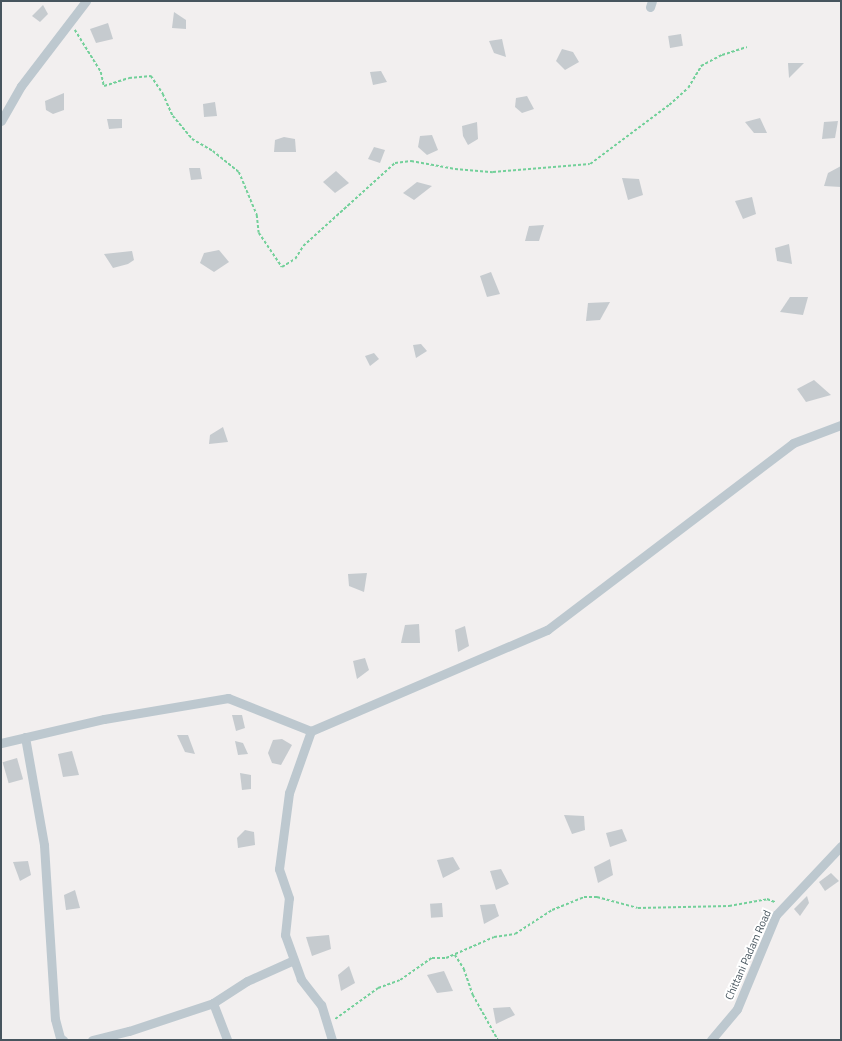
<!DOCTYPE html>
<html>
<head>
<meta charset="utf-8">
<style>
	body { margin:0 }
	#map { position:relative; width:842px; height:1041px; overflow:hidden; background:#f2efef; font-family:"Titillium Web",sans-serif }
	div>[style] { position:absolute }
	.building>* { inset:0; background:#c6cbcf; transform-origin:0 0 }
	.path>* { height:1.5px; margin-top:-0.75px; transform-origin:0; background:repeating-linear-gradient(90deg,#73d09a 0 3px,transparent 0 5px) }
	.minor>* { height:9px; margin:-4.5px; padding:0 4.5px; transform-origin:4.5px; border-radius:4.5px; background:#bdc8cf }
	span { translate:-50% -50%; white-space:nowrap; text-align:center; line-height:1.15; -webkit-text-stroke:4px #fff; paint-order:stroke }
	.street-label { font-size:11px; color:#47555e }
	.frame { position:absolute; inset:0; border:2px solid #47555e; pointer-events:none }
</style>
</head>
<body>
<div id="map">
	<div class="building">
		<i style="clip-path:polygon(43px 5px,48px 14px,40px 22px,32px 16px)"></i>
		<i style="clip-path:polygon(174px 12px,186px 20px,186px 29px,172px 28px)"></i>
		<i style="clip-path:polygon(108px 23px,113px 39px,96px 43px,90px 29px)"></i>
		<i style="left:681px;top:34px;width:12px;height:13px;rotate:81deg"></i>
		<i style="clip-path:polygon(502px 39px,506px 57px,494px 53px,489px 41px)"></i>
		<i style="clip-path:polygon(562px 49px,573px 52px,579px 62px,565px 70px,556px 61px)"></i>
		<i style="clip-path:polygon(788px 63px,804px 63px,789px 78px)"></i>
		<i style="clip-path:polygon(381px 71px,387px 82px,373px 85px,370px 72px)"></i>
		<i style="clip-path:polygon(64px 93px,64px 110px,53px 114px,46px 110px,45px 101px)"></i>
		<i style="clip-path:polygon(527px 96px,534px 109px,522px 113px,515px 107px,516px 98px)"></i>
		<i style="clip-path:polygon(215px 102px,217px 116px,204px 117px,203px 104px)"></i>
		<i style="clip-path:polygon(760px 118px,767px 133px,754px 133px,745px 122px)"></i>
		<i style="clip-path:polygon(107px 119px,122px 119px,122px 128px,109px 129px)"></i>
		<i style="clip-path:polygon(838px 121px,835px 138px,822px 139px,824px 122px)"></i>
		<i style="clip-path:polygon(477px 122px,478px 139px,468px 145px,463px 136px,462px 126px)"></i>
		<i style="clip-path:polygon(432px 135px,438px 150px,427px 155px,418px 147px,420px 136px)"></i>
		<i style="clip-path:polygon(284px 137px,295px 139px,296px 152px,274px 152px,275px 140px)"></i>
		<i style="clip-path:polygon(374px 147px,385px 150px,380px 163px,368px 159px)"></i>
		<i style="clip-path:polygon(841px 166px,841px 187px,824px 186px,828px 173px)"></i>
		<i style="clip-path:polygon(189px 168px,200px 168px,202px 179px,191px 180px)"></i>
		<i style="clip-path:polygon(336px 171px,349px 183px,335px 193px,323px 182px)"></i>
		<i style="clip-path:polygon(622px 178px,639px 179px,643px 195px,628px 200px)"></i>
		<i style="clip-path:polygon(417px 182px,432px 186px,414px 200px,403px 193px)"></i>
		<i style="clip-path:polygon(752px 197px,756px 214px,743px 219px,735px 201px)"></i>
		<i style="clip-path:polygon(544px 225px,539px 241px,525px 241px,529px 226px)"></i>
		<i style="clip-path:polygon(789px 244px,792px 264px,777px 261px,775px 248px)"></i>
		<i style="clip-path:polygon(219px 250px,229px 262px,214px 272px,200px 263px,204px 253px)"></i>
		<i style="clip-path:polygon(132px 251px,134px 260px,128px 264px,113px 268px,104px 254px)"></i>
		<i style="clip-path:polygon(491px 272px,500px 294px,487px 297px,480px 276px)"></i>
		<i style="clip-path:polygon(790px 297px,808px 297px,803px 315px,780px 312px)"></i>
		<i style="clip-path:polygon(610px 302px,600px 320px,586px 321px,588px 303px)"></i>
		<i style="clip-path:polygon(421px 344px,427px 351px,416px 358px,413px 345px)"></i>
		<i style="clip-path:polygon(374px 353px,379px 359px,370px 366px,365px 356px)"></i>
		<i style="clip-path:polygon(814px 380px,831px 395px,806px 402px,797px 389px)"></i>
		<i style="clip-path:polygon(223px 427px,228px 442px,209px 444px,210px 435px)"></i>
		<i style="clip-path:polygon(367px 573px,364px 592px,349px 586px,348px 574px)"></i>
		<i style="clip-path:polygon(419px 624px,420px 643px,401px 643px,405px 625px)"></i>
		<i style="clip-path:polygon(465px 626px,469px 646px,458px 652px,455px 630px)"></i>
		<i style="clip-path:polygon(365px 658px,369px 670px,357px 679px,353px 661px)"></i>
		<i style="clip-path:polygon(232px 715px,242px 715px,245px 728px,236px 731px)"></i>
		<i style="clip-path:polygon(177px 735px,188px 735px,195px 754px,185px 752px)"></i>
		<i style="clip-path:polygon(282px 739px,292px 745px,281px 765px,272px 763px,268px 753px,273px 740px)"></i>
		<i style="clip-path:polygon(235px 741px,243px 743px,248px 754px,238px 755px)"></i>
		<i style="clip-path:polygon(72px 751px,79px 775px,63px 777px,58px 754px)"></i>
		<i style="left:17px;top:758px;width:22px;height:15px;rotate:74deg"></i>
		<i style="clip-path:polygon(240px 773px,251px 775px,251px 789px,242px 790px)"></i>
		<i style="clip-path:polygon(564px 815px,584px 816px,585px 830px,572px 834px)"></i>
		<i style="clip-path:polygon(622px 829px,627px 841px,610px 847px,606px 833px)"></i>
		<i style="clip-path:polygon(245px 830px,254px 832px,255px 845px,238px 848px,237px 838px)"></i>
		<i style="clip-path:polygon(453px 857px,460px 869px,443px 878px,437px 860px)"></i>
		<i style="clip-path:polygon(610px 859px,613px 875px,598px 883px,594px 867px)"></i>
		<i style="clip-path:polygon(28px 861px,31px 875px,20px 881px,13px 862px)"></i>
		<i style="clip-path:polygon(501px 869px,509px 884px,496px 890px,490px 871px)"></i>
		<i style="clip-path:polygon(831px 873px,839px 881px,825px 891px,819px 882px)"></i>
		<i style="clip-path:polygon(75px 890px,80px 908px,66px 910px,64px 895px)"></i>
		<i style="clip-path:polygon(807px 896px,809px 903px,800px 916px,794px 909px)"></i>
		<i style="left:442px;top:903px;width:14px;height:12px;rotate:86deg"></i>
		<i style="clip-path:polygon(495px 904px,499px 916px,484px 924px,480px 905px)"></i>
		<i style="clip-path:polygon(329px 935px,331px 949px,312px 956px,306px 937px)"></i>
		<i style="clip-path:polygon(349px 966px,355px 983px,341px 991px,338px 975px)"></i>
		<i style="clip-path:polygon(444px 971px,453px 991px,437px 993px,427px 975px)"></i>
		<i style="clip-path:polygon(510px 1007px,515px 1015px,496px 1024px,493px 1008px)"></i>
	</div>
	<div class="path">
		<i style="left:75px;top:30px;width:49px;rotate:58.2deg"></i>
		<i style="left:101px;top:72px;width:14px;rotate:78deg"></i>
		<i style="left:104px;top:86px;width:26px;rotate:-18deg"></i>
		<i style="left:129px;top:78px;width:22px;rotate:-5deg"></i>
		<i style="left:151px;top:76px;width:22px;rotate:56deg"></i>
		<i style="left:163px;top:94px;width:24px;rotate:66deg"></i>
		<i style="left:173px;top:116px;width:30px;rotate:50deg"></i>
		<i style="left:192px;top:139px;width:24px;rotate:30deg"></i>
		<i style="left:213px;top:151px;width:33px;rotate:39deg"></i>
		<i style="left:239px;top:172px;width:47px;rotate:67.3deg"></i>
		<i style="left:257px;top:215px;width:18px;rotate:84deg"></i>
		<i style="left:259px;top:233px;width:41px;rotate:55.9deg"></i>
		<i style="left:282px;top:267px;width:15px;rotate:-32deg"></i>
		<i style="left:295px;top:259px;width:15px;rotate:-58deg"></i>
		<i style="left:303px;top:246px;width:124px;rotate:-42.1deg"></i>
		<i style="left:395px;top:163px;width:16px;rotate:-7deg"></i>
		<i style="left:411px;top:161px;width:45px;rotate:10.3deg"></i>
		<i style="left:455px;top:169px;width:38px;rotate:5deg"></i>
		<i style="left:493px;top:172px;width:97px;rotate:-4.7deg"></i>
		<i style="left:590px;top:164px;width:99px;rotate:-36.8deg"></i>
		<i style="left:669px;top:105px;width:25px;rotate:-42deg"></i>
		<i style="left:688px;top:88px;width:26px;rotate:-59deg"></i>
		<i style="left:701px;top:66px;width:24px;rotate:-28deg"></i>
		<i style="left:722px;top:55px;width:26px;rotate:-18deg"></i>
		<i style="left:455px;top:955px;width:17px;rotate:57deg"></i>
		<i style="left:464px;top:969px;width:28px;rotate:71deg"></i>
		<i style="left:473px;top:995px;width:51px;rotate:60.9deg"></i>
		<i style="left:335px;top:1019px;width:53px;rotate:-35.8deg"></i>
		<i style="left:378px;top:988px;width:23px;rotate:-20deg"></i>
		<i style="left:400px;top:980px;width:39px;rotate:-35deg"></i>
		<i style="left:432px;top:958px;width:14px"></i>
		<i style="left:446px;top:958px;width:52px;rotate:-23.6deg"></i>
		<i style="left:494px;top:937px;width:21px;rotate:-8deg"></i>
		<i style="left:515px;top:934px;width:44px;rotate:-33deg"></i>
		<i style="left:552px;top:910px;width:35px;rotate:-22deg"></i>
		<i style="left:584px;top:897px;width:13px"></i>
		<i style="left:597px;top:897px;width:42px;rotate:15deg"></i>
		<i style="left:638px;top:908px;width:91px;rotate:-1.3deg"></i>
		<i style="left:729px;top:906px;width:39px;rotate:-10deg"></i>
		<i style="left:767px;top:899px;width:9px;rotate:21deg"></i>
	</div>
	<div class="minor">
		<i style="left:650px;top:7px;width:6px;rotate:-72deg"></i>
		<i style="left:1px;top:121px;width:40px;rotate:-60.3deg"></i>
		<i style="left:21px;top:86px;width:107px;rotate:-52.6deg"></i>
		<i style="left:25px;top:737px;width:110px;rotate:80deg"></i>
		<i style="left:44px;top:845px;width:174px;rotate:86.4deg"></i>
		<i style="left:55px;top:1019px;width:20px;rotate:75deg"></i>
		<i style="left:60px;top:1038px;width:4px;rotate:34deg"></i>
		<i style="left:1px;top:743px;width:106px;rotate:-13.1deg"></i>
		<i style="left:104px;top:719px;width:126px;rotate:-9.6deg"></i>
		<i style="left:228px;top:698px;width:89px;rotate:21.7deg"></i>
		<i style="left:213px;top:1003px;width:40px;rotate:-32.9deg"></i>
		<i style="left:247px;top:981px;width:51px;rotate:-24.1deg"></i>
		<i style="left:92px;top:1040px;width:38px;rotate:-14deg"></i>
		<i style="left:129px;top:1031px;width:89px;rotate:-18.4deg"></i>
		<i style="left:213px;top:1003px;width:40px;rotate:69deg"></i>
		<i style="left:332px;top:1040px;width:37px;rotate:-107deg"></i>
		<i style="left:321px;top:1005px;width:33px;rotate:-128deg"></i>
		<i style="left:301px;top:979px;width:47px;rotate:-110deg"></i>
		<i style="left:285px;top:935px;width:37px;rotate:-84deg"></i>
		<i style="left:289px;top:898px;width:31px;rotate:-109deg"></i>
		<i style="left:279px;top:869px;width:77px;rotate:-82.5deg"></i>
		<i style="left:289px;top:793px;width:66px;rotate:-70.5deg"></i>
		<i style="left:311px;top:731px;width:257px;rotate:-23.2deg"></i>
		<i style="left:547px;top:630px;width:309px;rotate:-37.2deg"></i>
		<i style="left:793px;top:443px;width:51px;rotate:-20.6deg"></i>
		<i style="left:711px;top:1040px;width:40px;rotate:-50deg"></i>
		<i style="left:737px;top:1009px;width:102px;rotate:-67.5deg"></i>
		<i style="left:776px;top:915px;width:95px;rotate:-46.7deg"></i>
	</div>
	<div class="street-label">
		<span style="left:748px;top:955px;rotate:-66deg">Chittani Padam Road</span>
	</div>
	<div class="frame"></div>
</div>
</body>
</html>
